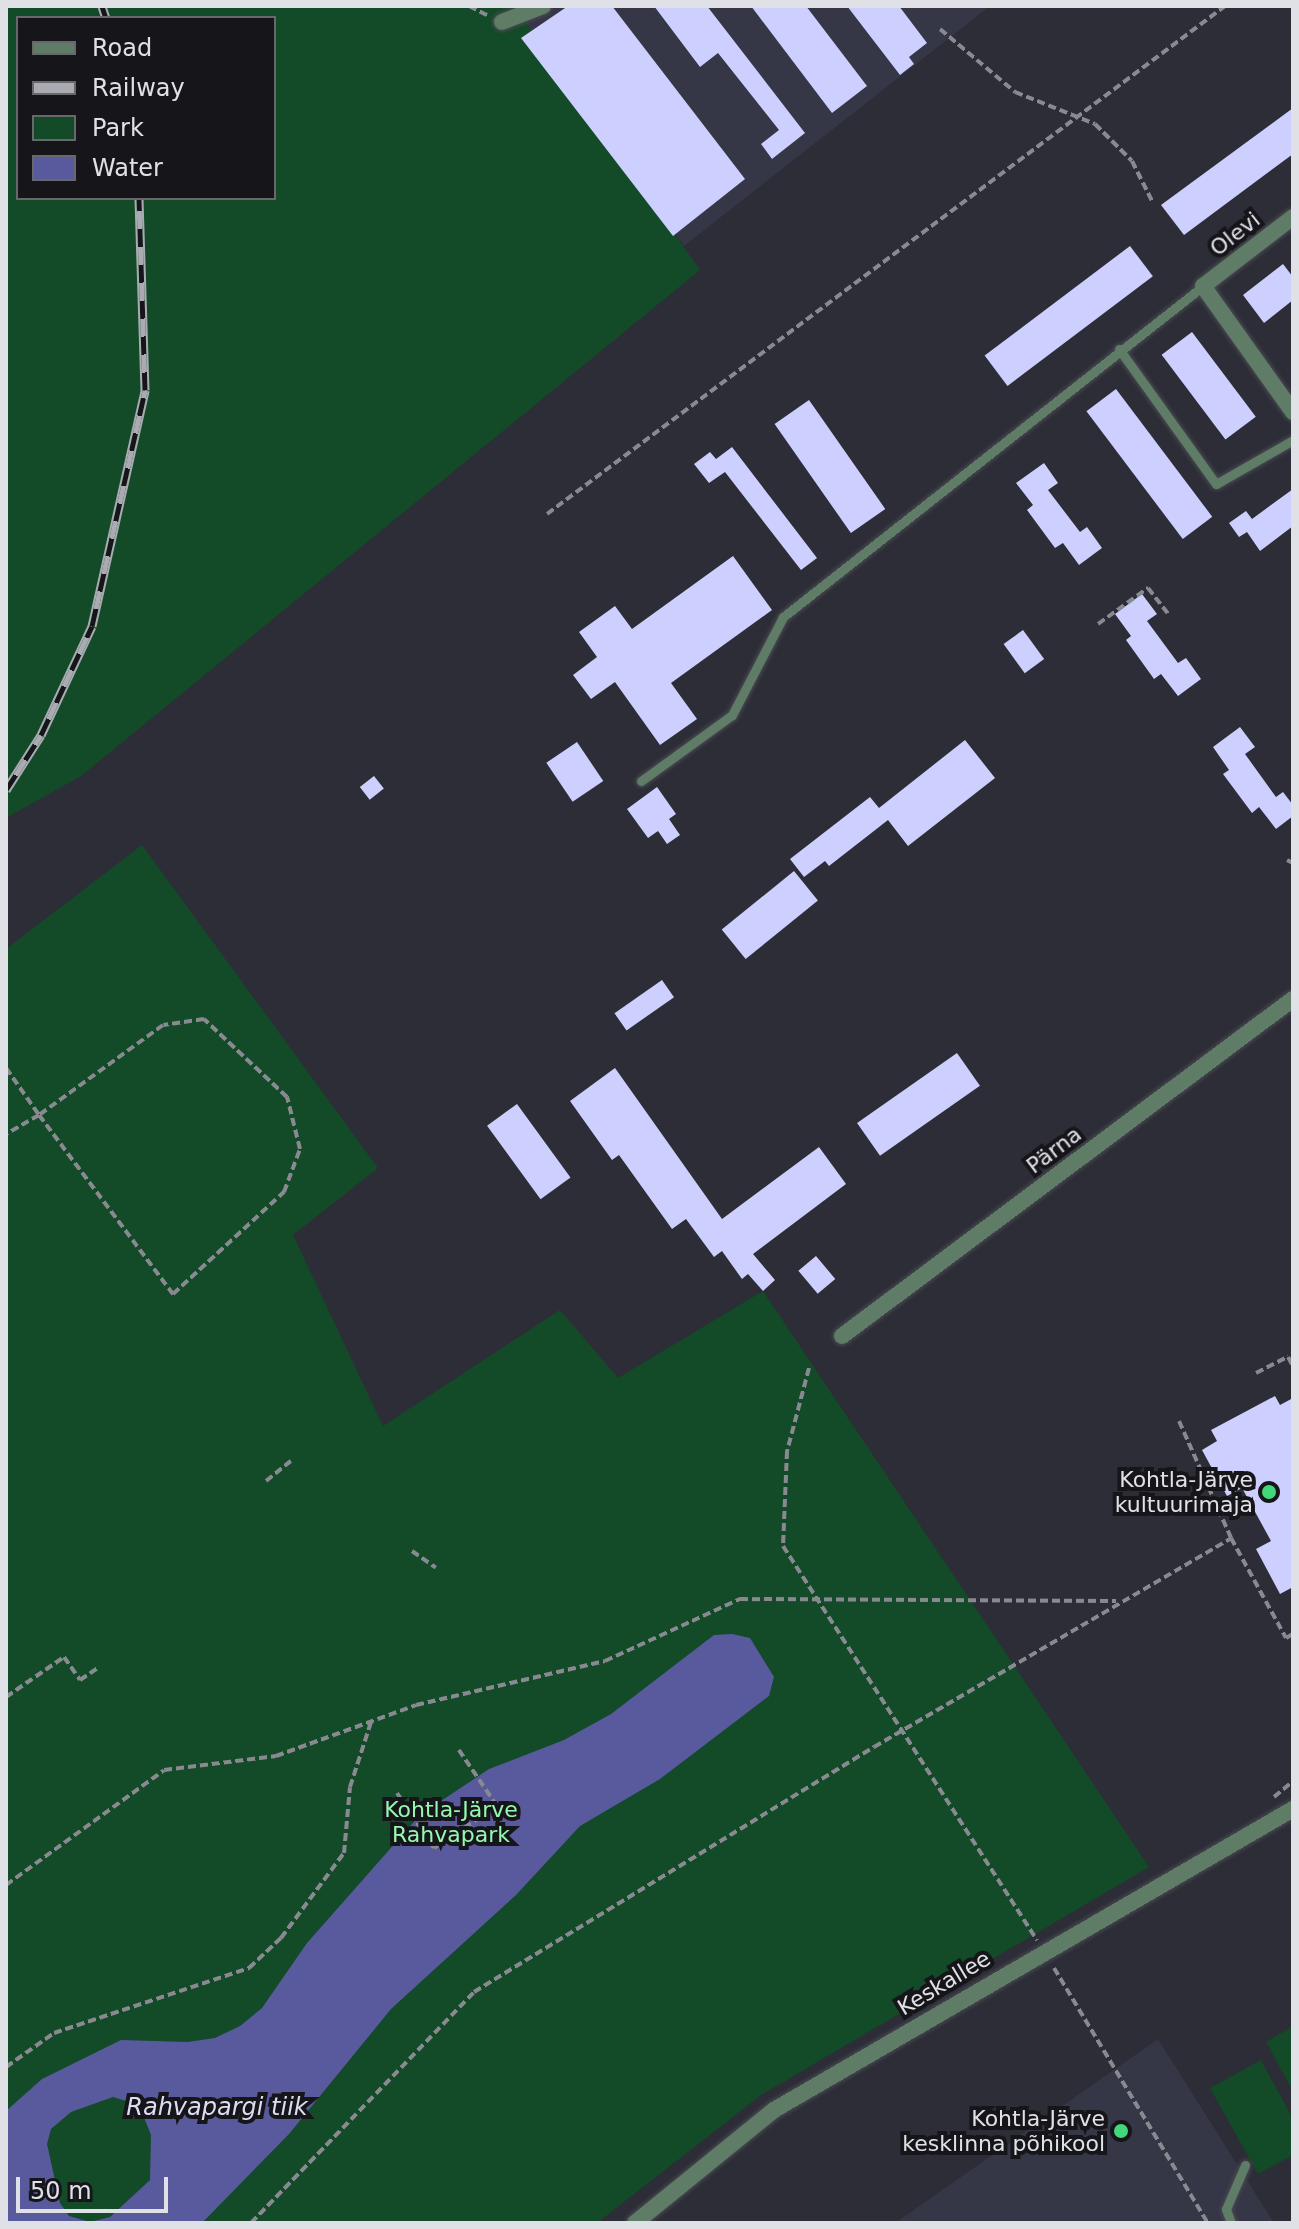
<!DOCTYPE html>
<html>
<head>
<meta charset="utf-8">
<style>
	body { margin:0 }
	#map { position:relative; width:1299px; height:2229px; overflow:hidden; background:#2d2d37; font-family:"DejaVu Sans",sans-serif }
	div>[style] { position:absolute }
	.built>* { inset:0; background:#353646 }
	.green>* { inset:0; background:#134a27 }
	.water>* { inset:0; background:#59599d }
	.building>* { inset:0; background:#cdcffe; transform-origin:0 0 }
	.path>* { height:4px; margin-top:-2px; transform-origin:0; background:repeating-linear-gradient(90deg,#898991 0 8px,transparent 0 12px) }
	.roads { filter:drop-shadow(0 0 2px #4a4a53) drop-shadow(0 0 2px #4a4a53) }
	.service>* { height:9px; margin:-4.5px; padding:0 4.5px; transform-origin:4.5px; border-radius:4.5px; background:#5f7c66 }
	.minor>* { height:16px; margin:-8px; padding:0 8px; transform-origin:8px; border-radius:8px; background:#5f7c66 }
	.rail>* { height:9px; margin-top:-4.5px; transform-origin:0; background:repeating-linear-gradient(90deg,#16161a 0 18px,#aaabb2 0 36px); box-sizing:border-box; border-block:2px solid #aaabb2 }
	.dots>* { width:22px; height:22px; translate:-50% -50%; box-sizing:border-box; border:4px solid #16161a; border-radius:50% }
	span { translate:-50% -50%; white-space:nowrap; text-align:center; line-height:1.15; -webkit-text-stroke:8px #16161a; paint-order:stroke }
	.street-label { font-size:22px; color:#e0e1e7 }
	.poi-label { font-size:22px; color:#e0e1e7 }
	.right { translate:-100% -50%; text-align:right }
	.park-label { font-size:22px; color:#94f8b1 }
	.water-label { font-size:24px; color:#dcddf2; font-style:italic }
	.frame { position:absolute; inset:0; border:8px solid #e0e1e7; pointer-events:none }
	.legend { position:absolute; left:16px; top:16px; width:260px; height:184px; box-sizing:border-box; background:#16161a; border:2px solid #67676c; margin:0; padding:10px 14px; list-style:none; font-size:24px; color:#e0e1e7 }
	.legend li { display:flex; align-items:center; gap:16px; height:40px }
	.legend b { width:40px; border:2px solid #67676c }
	.scale { position:absolute; left:16px; top:2177px; width:152px; height:36px; box-sizing:border-box; border:4px solid #e0e1e7; border-top:0; padding-left:10px; font-size:24px; line-height:28px; white-space:nowrap; color:#e0e1e7; -webkit-text-stroke:6px #16161a; paint-order:stroke }
</style>
</head>
<body>
<div id="map">
	<div class="built">
		<i style="clip-path:polygon(514px 6px,990px 6px,684px 246px)"></i>
		<i style="clip-path:polygon(1158px 2039px,1274px 2223px,895px 2223px)"></i>
	</div>
	<div class="green">
		<i style="clip-path:polygon(evenodd,6px 6px,514px 6px,700px 270px,81px 776px,6px 818px,6px 6px,18px 18px,274px 18px,274px 198px,18px 198px,18px 18px)"></i>
		<i style="clip-path:polygon(142px 845px,378px 1168px,293px 1235px,383px 1426px,560px 1310px,618px 1378px,763px 1291px,1149px 1867px,761px 2095px,597px 2223px,6px 2223px,6px 949px)"></i>
		<i style="clip-path:polygon(1293px 2026px,1293px 2091px,1266px 2042px)"></i>
		<i style="clip-path:polygon(1261px 2060px,1293px 2119px,1293px 2155px,1258px 2174px,1210px 2088px)"></i>
	</div>
	<div class="water">
		<i style="clip-path:polygon(evenodd,732px 1634px,750px 1638px,774px 1677px,769px 1696px,660px 1779px,580px 1826px,516px 1895px,391px 2009px,289px 2134px,202px 2223px,6px 2223px,6px 2111px,42px 2079px,121px 2040px,188px 2042px,215px 2038px,240px 2026px,262px 2008px,307px 1943px,420px 1815px,489px 1769px,564px 1740px,611px 1714px,714px 1635px,732px 1634px,113px 2097px,139px 2105px,151px 2135px,150px 2180px,110px 2217px,90px 2222px,69px 2216px,60px 2203px,47px 2144px,51px 2129px,71px 2112px,113px 2097px)"></i>
	</div>
	<div class="building">
		<i style="clip-path:polygon(568px 6px,612px 6px,745px 179px,673px 236px,521px 38px)"></i>
		<i style="clip-path:polygon(654px 6px,707px 6px,805px 133px,772px 159px,761px 144px,779px 130px,718px 53px,700px 67px)"></i>
		<i style="clip-path:polygon(751px 6px,806px 6px,867px 86px,832px 113px)"></i>
		<i style="clip-path:polygon(847px 6px,899px 6px,927px 43px,909px 57px,914px 64px,900px 75px)"></i>
		<i style="clip-path:polygon(1293px 108px,1293px 154px,1184px 235px,1161px 205px)"></i>
		<i style="left:1130px;top:246px;width:38px;height:182px;rotate:53deg"></i>
		<i style="clip-path:polygon(1283px 264px,1293px 277px,1293px 300px,1264px 323px,1243px 295px)"></i>
		<i style="left:1192px;top:332px;width:106px;height:38px;rotate:53deg"></i>
		<i style="left:1116px;top:389px;width:160px;height:37px;rotate:53deg"></i>
		<i style="left:809px;top:400px;width:133px;height:42px;rotate:55deg"></i>
		<i style="clip-path:polygon(732px 447px,817px 558px,801px 570px,725px 472px,709px 483px,694px 464px,710px 452px,716px 459px)"></i>
		<i style="clip-path:polygon(1044px 463px,1058px 483px,1048px 490px,1080px 532px,1087px 527px,1102px 548px,1079px 565px,1063px 543px,1055px 548px,1027px 510px,1033px 505px,1016px 483px)"></i>
		<i style="clip-path:polygon(1293px 489px,1293px 526px,1260px 551px,1247px 532px,1239px 537px,1229px 523px,1246px 511px,1252px 519px)"></i>
		<i style="clip-path:polygon(733px 556px,772px 610px,671px 683px,697px 719px,660px 745px,615px 682px,591px 699px,573px 675px,597px 657px,579px 632px,615px 606px,632px 629px)"></i>
		<i style="clip-path:polygon(1142px 594px,1157px 614px,1147px 621px,1178px 663px,1186px 658px,1201px 679px,1178px 696px,1161px 674px,1154px 679px,1126px 640px,1131px 636px,1115px 614px)"></i>
		<i style="left:1023px;top:630px;width:36px;height:24px;rotate:54deg"></i>
		<i style="clip-path:polygon(1240px 727px,1255px 747px,1245px 754px,1276px 797px,1283px 792px,1293px 805px,1293px 816px,1276px 829px,1259px 807px,1252px 813px,1223px 774px,1229px 770px,1213px 747px)"></i>
		<i style="clip-path:polygon(965px 740px,995px 778px,908px 846px,888px 820px,829px 866px,825px 861px,804px 877px,790px 859px,870px 797px,879px 808px)"></i>
		<i style="left:577px;top:742px;width:47px;height:37px;rotate:56deg"></i>
		<i style="left:374px;top:776px;width:16px;height:18px;rotate:52deg"></i>
		<i style="clip-path:polygon(657px 787px,676px 814px,669px 819px,680px 835px,667px 844px,658px 831px,648px 838px,627px 809px)"></i>
		<i style="left:794px;top:871px;width:38px;height:93px;rotate:51deg"></i>
		<i style="left:662px;top:980px;width:21px;height:58px;rotate:55deg"></i>
		<i style="left:957px;top:1053px;width:40px;height:122px;rotate:55deg"></i>
		<i style="clip-path:polygon(615px 1068px,722px 1219px,819px 1147px,846px 1184px,753px 1254px,775px 1280px,763px 1291px,748px 1274px,742px 1279px,722px 1251px,714px 1257px,686px 1219px,672px 1229px,619px 1155px,612px 1160px,570px 1101px)"></i>
		<i style="left:517px;top:1104px;width:91px;height:37px;rotate:54deg"></i>
		<i style="left:816px;top:1256px;width:30px;height:23px;rotate:50deg"></i>
		<i style="clip-path:polygon(1275px 1396px,1280px 1405px,1293px 1398px,1293px 1587px,1280px 1594px,1256px 1549px,1271px 1541px,1242px 1488px,1227px 1496px,1202px 1450px,1217px 1441px,1211px 1430px)"></i>
	</div>
	<div class="path">
		<i style="left:469px;top:6px;width:22px;rotate:27deg"></i>
		<i style="left:940px;top:29px;width:98px;rotate:40deg"></i>
		<i style="left:1015px;top:92px;width:86px;rotate:21.8deg"></i>
		<i style="left:1095px;top:124px;width:52px;rotate:45deg"></i>
		<i style="left:1132px;top:161px;width:45px;rotate:63.4deg"></i>
		<i style="left:547px;top:514px;width:847px;rotate:-36.84deg"></i>
		<i style="left:1098px;top:624px;width:62px;rotate:-35.8deg"></i>
		<i style="left:1148px;top:588px;width:33px;rotate:52deg"></i>
		<i style="left:1287px;top:860px;width:7px;rotate:27deg"></i>
		<i style="left:6px;top:1068px;width:57px;rotate:54.9deg"></i>
		<i style="left:39px;top:1115px;width:224px;rotate:53.2deg"></i>
		<i style="left:173px;top:1294px;width:151px;rotate:-42.6deg"></i>
		<i style="left:284px;top:1192px;width:46px;rotate:-69.6deg"></i>
		<i style="left:300px;top:1149px;width:54px;rotate:-104deg"></i>
		<i style="left:287px;top:1097px;width:114px;rotate:-136.8deg"></i>
		<i style="left:204px;top:1019px;width:41px;rotate:171.7deg"></i>
		<i style="left:163px;top:1025px;width:153px;rotate:144deg"></i>
		<i style="left:39px;top:1115px;width:38px;rotate:150deg"></i>
		<i style="left:809px;top:1368px;width:86px;rotate:104.8deg"></i>
		<i style="left:787px;top:1451px;width:95px;rotate:92.4deg"></i>
		<i style="left:783px;top:1546px;width:469px;rotate:57.2deg"></i>
		<i style="left:1256px;top:1373px;width:36px;rotate:-27deg"></i>
		<i style="left:1288px;top:1357px;width:10px;rotate:61deg"></i>
		<i style="left:1179px;top:1421px;width:128px;rotate:66deg"></i>
		<i style="left:1231px;top:1538px;width:114px;rotate:61.2deg"></i>
		<i style="left:1286px;top:1638px;width:8px;rotate:-30deg"></i>
		<i style="left:266px;top:1481px;width:32px;rotate:-39deg"></i>
		<i style="left:412px;top:1551px;width:29px;rotate:35deg"></i>
		<i style="left:6px;top:1697px;width:70px;rotate:-34.6deg"></i>
		<i style="left:64px;top:1657px;width:28px;rotate:55deg"></i>
		<i style="left:80px;top:1680px;width:23px;rotate:-34deg"></i>
		<i style="left:397px;top:1793px;width:66px;rotate:56.1deg"></i>
		<i style="left:434px;top:1848px;width:76px;rotate:-33.7deg"></i>
		<i style="left:497px;top:1806px;width:68px;rotate:-124.2deg"></i>
		<i style="left:1274px;top:1797px;width:25px;rotate:-40deg"></i>
		<i style="left:6px;top:1885px;width:195px;rotate:-36deg"></i>
		<i style="left:164px;top:1770px;width:113px;rotate:-7.1deg"></i>
		<i style="left:276px;top:1756px;width:149px;rotate:-20deg"></i>
		<i style="left:416px;top:1705px;width:194px;rotate:-13.1deg"></i>
		<i style="left:605px;top:1661px;width:149px;rotate:-24.7deg"></i>
		<i style="left:740px;top:1599px;width:376px;rotate:0.3deg"></i>
		<i style="left:1054px;top:1968px;width:298px;rotate:58.9deg"></i>
		<i style="left:6px;top:2067px;width:59px;rotate:-35.3deg"></i>
		<i style="left:54px;top:2033px;width:206px;rotate:-18.4deg"></i>
		<i style="left:249px;top:1968px;width:44px;rotate:-43.2deg"></i>
		<i style="left:281px;top:1938px;width:106px;rotate:-53.5deg"></i>
		<i style="left:344px;top:1853px;width:66px;rotate:-84.8deg"></i>
		<i style="left:350px;top:1787px;width:68px;rotate:-72.1deg"></i>
		<i style="left:251px;top:2223px;width:321px;rotate:-46deg"></i>
		<i style="left:474px;top:1992px;width:469px;rotate:-31.5deg"></i>
		<i style="left:874px;top:1747px;width:414px;rotate:-30.3deg"></i>
	</div>
	<div class="roads">
		<div class="service">
			<i style="left:1119px;top:349px;width:166px;rotate:54.3deg"></i>
			<i style="left:1216px;top:484px;width:89px;rotate:-29.7deg"></i>
			<i style="left:641px;top:781px;width:112px;rotate:-36deg"></i>
			<i style="left:732px;top:715px;width:110px;rotate:-62.5deg"></i>
			<i style="left:783px;top:617px;width:535px;rotate:-38.24deg"></i>
			<i style="left:1231px;top:2223px;width:15px;rotate:-110deg"></i>
			<i style="left:1226px;top:2209px;width:48px;rotate:-66.6deg"></i>
		</div>
		<div class="minor">
			<i style="left:502px;top:22px;width:44px;rotate:-21.3deg"></i>
			<i style="left:1293px;top:217px;width:113px;rotate:142.5deg"></i>
			<i style="left:1203px;top:286px;width:155px;rotate:54.5deg"></i>
			<i style="left:842px;top:1336px;width:563px;rotate:-36.77deg"></i>
			<i style="left:635px;top:2223px;width:179px;rotate:-39.1deg"></i>
			<i style="left:774px;top:2110px;width:600px;rotate:-30.11deg"></i>
		</div>
	</div>
	<div class="rail">
		<i style="left:102px;top:6px;width:13px;rotate:72deg"></i>
		<i style="left:6px;top:790px;width:65px;rotate:-57.5deg"></i>
		<i style="left:41px;top:735px;width:120px;rotate:-64.9deg"></i>
		<i style="left:92px;top:626px;width:242px;rotate:-77.3deg"></i>
		<i style="left:145px;top:390px;width:192px;rotate:-91.8deg"></i>
	</div>
	<div class="dots">
		<i style="left:1269px;top:1492px;background:#43d77b"></i>
		<i style="left:1121px;top:2131px;background:#43d77b"></i>
	</div>
	<div class="street-label">
		<span style="left:1235px;top:234px;rotate:-38deg">Olevi</span>
		<span style="left:1054px;top:1150px;rotate:-37deg">Pärna</span>
		<span style="left:944px;top:1983px;rotate:-31deg">Keskallee</span>
	</div>
	<div class="poi-label">
		<span class="right" style="left:1253px;top:1492px">Kohtla-Järve<br>kultuurimaja</span>
		<span class="right" style="left:1105px;top:2131px">Kohtla-Järve<br>kesklinna põhikool</span>
	</div>
	<div class="park-label">
		<span style="left:451px;top:1822px">Kohtla-Järve<br>Rahvapark</span>
	</div>
	<div class="water-label">
		<span style="left:217px;top:2108px">Rahvapargi tiik</span>
	</div>
	<div class="frame"></div>
	<ul class="legend">
	<li><b style="height:10px;background:#5f7c66"></b>Road</li>
	<li><b style="height:10px;background:#aaabb2"></b>Railway</li>
	<li><b style="height:22px;background:#134a27"></b>Park</li>
	<li><b style="height:22px;background:#59599d"></b>Water</li>
	</ul>
	<div class="scale">50 m</div>
</div>
</body>
</html>
